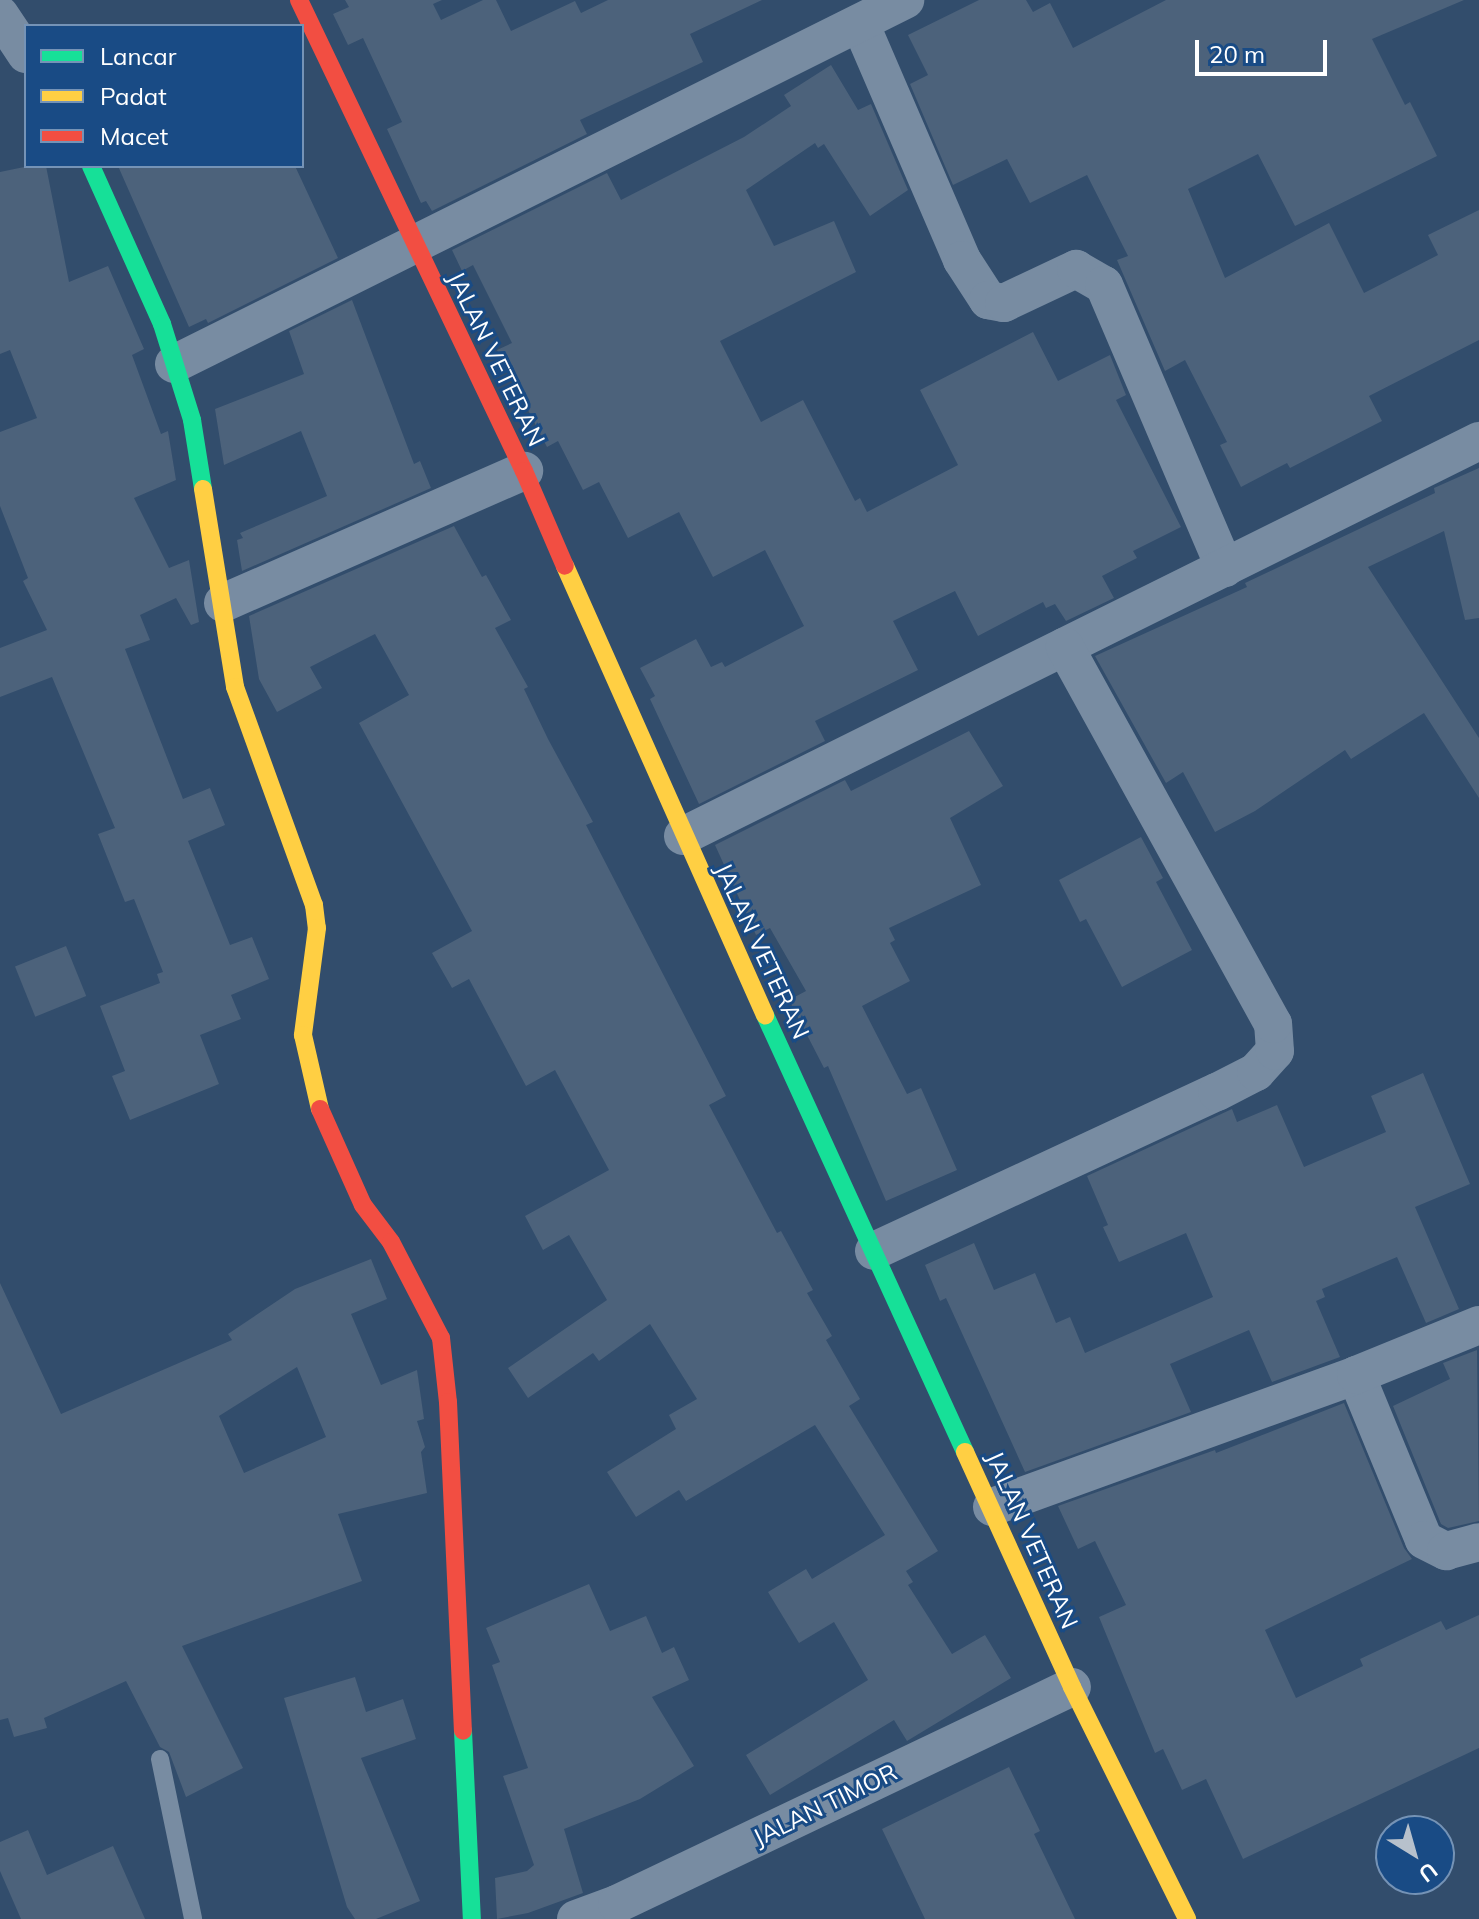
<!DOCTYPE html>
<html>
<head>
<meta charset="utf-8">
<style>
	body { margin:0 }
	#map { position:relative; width:1479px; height:1919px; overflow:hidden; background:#324d6c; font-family:Mulish,sans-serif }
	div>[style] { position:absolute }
	.building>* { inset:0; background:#4c627b; transform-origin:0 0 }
	.lane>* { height:18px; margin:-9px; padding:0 9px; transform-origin:9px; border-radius:9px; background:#788ca2 }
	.street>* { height:38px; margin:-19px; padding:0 19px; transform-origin:19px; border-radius:19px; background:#788ca2 }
	.fast>* { height:18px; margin:-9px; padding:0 9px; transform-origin:9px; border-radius:9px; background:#16e098 }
	.slow>* { height:18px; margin:-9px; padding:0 9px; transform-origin:9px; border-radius:9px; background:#ffcf43 }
	.jam>* { height:18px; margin:-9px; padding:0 9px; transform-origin:9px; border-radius:9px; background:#f24e42 }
	span { translate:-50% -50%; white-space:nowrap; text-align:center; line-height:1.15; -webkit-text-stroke:6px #194b85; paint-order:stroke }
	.street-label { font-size:24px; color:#fff }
	.legend { position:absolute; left:24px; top:24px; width:280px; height:144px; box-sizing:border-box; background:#194b85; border:2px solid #7593b6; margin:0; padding:10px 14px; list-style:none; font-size:24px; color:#fff }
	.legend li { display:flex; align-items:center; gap:16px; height:40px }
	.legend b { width:40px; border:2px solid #7593b6 }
	.north { position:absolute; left:1375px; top:1815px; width:80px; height:80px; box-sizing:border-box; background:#194b85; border:2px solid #7593b6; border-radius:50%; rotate:143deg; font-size:22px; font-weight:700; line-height:32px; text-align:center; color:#fff }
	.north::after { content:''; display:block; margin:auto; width:28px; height:36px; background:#b7c1cc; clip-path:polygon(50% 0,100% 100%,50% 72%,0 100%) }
	.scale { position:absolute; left:1195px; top:40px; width:132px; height:36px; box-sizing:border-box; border:4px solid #fff; border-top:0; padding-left:10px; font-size:24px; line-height:28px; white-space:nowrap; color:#fff; -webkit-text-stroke:6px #194b85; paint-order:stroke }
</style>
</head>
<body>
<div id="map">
	<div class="building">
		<i style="clip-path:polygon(345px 0,442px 0,433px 4px,441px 20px,483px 0,496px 0,511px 31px,575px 1px,581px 13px,608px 0,762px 0,690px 34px,703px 62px,580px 120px,587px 134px,432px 211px,426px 201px,421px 203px,387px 129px,402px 122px,363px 38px,348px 45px,333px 14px,349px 7px)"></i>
		<i style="clip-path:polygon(979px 0,1026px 0,1033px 12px,1050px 3px,1073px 48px,1166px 0,1464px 0,1372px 39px,1405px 105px,1410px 102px,1437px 156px,1295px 226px,1258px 154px,1188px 189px,1225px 278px,1329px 223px,1364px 293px,1438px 255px,1428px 235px,1479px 210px,1479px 340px,1369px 396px,1382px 421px,1290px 468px,1287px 463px,1241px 487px,1220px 445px,1227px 442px,1185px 360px,1165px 371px,1117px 260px,1128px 256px,1087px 175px,1030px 203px,1007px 159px,953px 185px,910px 84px,928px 75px,908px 35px)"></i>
		<i style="clip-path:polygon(831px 65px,858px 110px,871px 104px,908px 190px,870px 216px,824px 144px,818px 148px,815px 143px,746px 190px,774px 246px,834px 221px,856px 272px,720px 341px,761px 422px,803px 400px,855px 501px,860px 498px,867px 512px,958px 465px,920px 390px,1033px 332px,1058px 381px,1110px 355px,1126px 395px,1116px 400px,1181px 527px,1133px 551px,1137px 558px,1102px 576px,1114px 598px,1066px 621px,1055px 604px,1046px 608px,1043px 602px,978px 636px,955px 591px,893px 621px,918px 670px,815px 721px,825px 741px,699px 804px,650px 699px,655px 696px,640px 668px,696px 639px,711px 667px,722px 662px,725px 667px,804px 626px,765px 550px,713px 577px,679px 512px,628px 538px,599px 482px,583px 490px,558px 441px,547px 447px,497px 350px,512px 343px,473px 265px,462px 271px,452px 250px,607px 173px,621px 200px,744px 137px,791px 106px,784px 95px)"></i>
		<i style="clip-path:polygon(29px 166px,46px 166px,69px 282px,108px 266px,144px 349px,132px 355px,161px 434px,168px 431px,176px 480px,134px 498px,169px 568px,189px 560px,199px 622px,191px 625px,176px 598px,140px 615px,150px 640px,125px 649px,183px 799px,210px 788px,225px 825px,188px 841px,230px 945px,252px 937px,269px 979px,231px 995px,241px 1019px,200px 1035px,219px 1084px,130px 1120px,112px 1076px,125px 1071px,100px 1006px,160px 983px,157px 974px,163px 972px,134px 899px,125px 902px,98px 834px,115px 828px,52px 677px,0 697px,0 648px,47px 630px,23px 581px,28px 578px,0 506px,0 432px,37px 418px,10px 350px,0 354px,0 172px)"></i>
		<i style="clip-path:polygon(118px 166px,295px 166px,338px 258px,208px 323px,206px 319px,189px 327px)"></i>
		<i style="clip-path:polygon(352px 300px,414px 464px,420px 461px,431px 488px,242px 571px,237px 540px,243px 538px,240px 533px,327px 496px,301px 431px,224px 465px,215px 409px,304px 374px,289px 331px)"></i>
		<i style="clip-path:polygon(1479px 468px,1479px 618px,1465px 620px,1444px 531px,1368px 567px,1479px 738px,1479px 798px,1424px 713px,1351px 759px,1345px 750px,1255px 811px,1215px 832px,1183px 772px,1166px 783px,1095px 656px,1247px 587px,1245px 583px,1435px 493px,1434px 488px)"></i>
		<i style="clip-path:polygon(454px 526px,482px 577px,486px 575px,511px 620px,495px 628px,528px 687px,524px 689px,548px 739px,593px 822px,586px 825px,726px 1096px,709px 1105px,777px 1233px,781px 1231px,813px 1290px,807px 1293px,832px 1336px,826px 1340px,860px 1399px,849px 1406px,938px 1551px,906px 1571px,913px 1582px,908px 1585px,952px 1654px,985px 1635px,1011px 1678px,907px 1741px,894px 1720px,770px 1795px,746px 1755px,868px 1680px,834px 1622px,799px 1643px,768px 1592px,806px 1569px,812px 1579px,885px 1535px,815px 1425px,686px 1501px,679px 1490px,636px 1517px,607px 1472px,676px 1429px,669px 1415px,697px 1399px,650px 1324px,599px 1361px,593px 1353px,528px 1398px,508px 1368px,607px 1300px,569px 1235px,543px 1250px,525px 1216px,609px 1170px,555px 1070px,526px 1086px,469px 979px,452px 988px,432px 953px,472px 931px,359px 723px,409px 695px,375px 634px,310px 667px,322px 688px,277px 712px,259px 679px,249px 616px)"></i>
		<i style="clip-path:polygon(969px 731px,1003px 786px,950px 818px,981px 885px,889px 928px,895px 940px,890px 943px,910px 981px,862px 1006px,907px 1094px,921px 1088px,957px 1170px,886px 1201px,828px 1066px,824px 1068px,789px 1000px,806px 991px,770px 928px,756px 935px,715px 845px,845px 780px,851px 791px)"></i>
		<i style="clip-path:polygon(1141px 837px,1163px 878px,1156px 882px,1192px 950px,1122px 987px,1086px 919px,1080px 922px,1059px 880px)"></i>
		<i style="left:66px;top:946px;width:54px;height:55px;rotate:68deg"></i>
		<i style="clip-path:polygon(1423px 1073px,1470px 1184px,1415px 1207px,1459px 1309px,1426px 1323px,1397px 1257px,1322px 1289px,1325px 1297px,1316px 1301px,1340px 1357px,1272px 1382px,1249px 1330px,1170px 1364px,1191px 1412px,1025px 1472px,946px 1298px,940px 1301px,925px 1265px,974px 1243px,994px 1290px,1035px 1273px,1056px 1323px,1070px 1317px,1085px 1353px,1213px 1297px,1186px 1233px,1119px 1262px,1103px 1227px,1108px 1225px,1087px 1176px,1232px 1109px,1237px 1122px,1277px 1105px,1304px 1167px,1386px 1132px,1371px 1096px)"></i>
		<i style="clip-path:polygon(evenodd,371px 1259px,387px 1299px,351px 1314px,381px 1385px,417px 1370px,424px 1419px,417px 1421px,425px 1447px,421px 1452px,427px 1493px,338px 1514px,362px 1581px,182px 1646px,243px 1768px,186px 1797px,169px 1752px,160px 1747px,126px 1681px,44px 1718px,47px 1728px,14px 1737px,8px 1718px,0 1720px,0 1283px,61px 1414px,232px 1340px,228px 1334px,295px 1289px,371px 1259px,297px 1367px,326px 1437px,244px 1473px,219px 1416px,297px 1367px)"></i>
		<i style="clip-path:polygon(1477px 1350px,1479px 1521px,1448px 1528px,1441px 1524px,1393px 1406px,1450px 1379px,1443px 1363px)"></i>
		<i style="clip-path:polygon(1344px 1403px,1404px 1548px,1412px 1559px,1265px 1630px,1296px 1698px,1363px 1666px,1360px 1659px,1441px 1621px,1446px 1630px,1479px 1615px,1479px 1748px,1243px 1859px,1206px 1779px,1182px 1790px,1163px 1749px,1155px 1753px,1099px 1617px,1126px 1605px,1095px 1541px,1078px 1549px,1058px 1506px,1215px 1450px,1216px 1453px)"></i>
		<i style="clip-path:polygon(589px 1584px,610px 1631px,646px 1616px,662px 1653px,674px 1647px,689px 1680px,652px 1697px,694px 1766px,640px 1799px,564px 1829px,583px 1893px,528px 1913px,497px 1919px,495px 1878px,527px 1871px,534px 1865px,503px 1776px,528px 1768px,492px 1665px,500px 1662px,486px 1628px)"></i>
		<i style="clip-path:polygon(355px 1677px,366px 1712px,403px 1699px,416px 1739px,361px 1758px,420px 1901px,376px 1919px,355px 1919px,347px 1907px,284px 1698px)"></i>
		<i style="clip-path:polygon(1009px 1767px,1040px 1831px,1034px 1834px,1075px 1919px,925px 1919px,882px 1829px)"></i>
		<i style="clip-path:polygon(28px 1830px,47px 1875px,113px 1846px,145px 1919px,21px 1919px,0 1871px,0 1842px)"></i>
	</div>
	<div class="lane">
		<i style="left:160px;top:1759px;width:163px;rotate:78.3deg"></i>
	</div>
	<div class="street">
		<i style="left:0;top:15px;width:47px;rotate:56.3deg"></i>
		<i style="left:860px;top:23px;width:258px;rotate:66.7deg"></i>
		<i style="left:962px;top:260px;width:48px;rotate:57deg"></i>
		<i style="left:988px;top:300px;width:16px;rotate:11deg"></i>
		<i style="left:1004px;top:303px;width:80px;rotate:-25.3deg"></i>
		<i style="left:1076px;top:269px;width:32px;rotate:30deg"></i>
		<i style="left:1104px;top:285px;width:308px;rotate:66.9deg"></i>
		<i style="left:174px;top:364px;width:817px;rotate:-26.47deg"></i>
		<i style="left:223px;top:603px;width:329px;rotate:-23.7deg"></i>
		<i style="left:683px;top:836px;width:889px;rotate:-26.39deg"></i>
		<i style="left:874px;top:1251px;width:378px;rotate:-24.9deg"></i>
		<i style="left:1217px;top:1092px;width:44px;rotate:-27.1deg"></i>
		<i style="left:1256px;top:1072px;width:28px;rotate:-48deg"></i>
		<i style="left:1275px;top:1051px;width:27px;rotate:-94deg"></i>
		<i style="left:1273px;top:1024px;width:431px;rotate:-118.9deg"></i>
		<i style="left:1356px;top:1375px;width:178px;rotate:67.6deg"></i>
		<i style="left:1424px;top:1540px;width:25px;rotate:27deg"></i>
		<i style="left:1446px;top:1551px;width:34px;rotate:-15deg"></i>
		<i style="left:992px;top:1507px;width:387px;rotate:-19.9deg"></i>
		<i style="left:1356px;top:1375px;width:133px;rotate:-22.1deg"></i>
		<i style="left:576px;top:1919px;width:44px;rotate:-20.1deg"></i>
		<i style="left:617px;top:1904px;width:504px;rotate:-25.5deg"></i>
	</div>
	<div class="fast">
		<i style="left:91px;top:166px;width:173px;rotate:65.8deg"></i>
		<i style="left:162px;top:324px;width:101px;rotate:72.6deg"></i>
		<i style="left:192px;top:420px;width:70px;rotate:80.9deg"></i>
		<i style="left:765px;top:1015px;width:481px;rotate:65.4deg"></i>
		<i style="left:463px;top:1731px;width:188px;rotate:87.3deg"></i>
	</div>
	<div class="slow">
		<i style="left:203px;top:489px;width:201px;rotate:80.8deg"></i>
		<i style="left:235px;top:687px;width:232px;rotate:70.1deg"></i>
		<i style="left:314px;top:905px;width:23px;rotate:83deg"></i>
		<i style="left:317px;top:928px;width:108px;rotate:97.5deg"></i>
		<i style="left:303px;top:1035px;width:76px;rotate:77.1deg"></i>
		<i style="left:565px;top:566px;width:492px;rotate:66deg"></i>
		<i style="left:965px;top:1452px;width:258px;rotate:65.5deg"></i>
		<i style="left:1072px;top:1687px;width:259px;rotate:63.6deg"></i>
	</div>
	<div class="jam">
		<i style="left:299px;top:0;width:522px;rotate:64.47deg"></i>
		<i style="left:524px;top:471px;width:103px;rotate:66.7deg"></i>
		<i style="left:320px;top:1109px;width:105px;rotate:65.9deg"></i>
		<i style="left:363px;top:1205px;width:46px;rotate:52.9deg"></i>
		<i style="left:391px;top:1242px;width:108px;rotate:62.5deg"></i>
		<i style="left:441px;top:1338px;width:64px;rotate:83.8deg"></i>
		<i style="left:448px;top:1402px;width:329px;rotate:87.4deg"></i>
	</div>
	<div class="street-label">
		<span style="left:496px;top:359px;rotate:64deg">JALAN VETERAN</span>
		<span style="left:762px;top:951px;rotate:65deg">JALAN VETERAN</span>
		<span style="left:1032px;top:1540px;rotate:66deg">JALAN VETERAN</span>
		<span style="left:825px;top:1805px;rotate:-26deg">JALAN TIMOR</span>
	</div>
	<ul class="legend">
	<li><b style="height:10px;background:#16e098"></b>Lancar</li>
	<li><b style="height:10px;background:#ffcf43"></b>Padat</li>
	<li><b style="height:10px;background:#f24e42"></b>Macet</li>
	</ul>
	<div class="north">U</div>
	<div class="scale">20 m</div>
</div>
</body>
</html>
